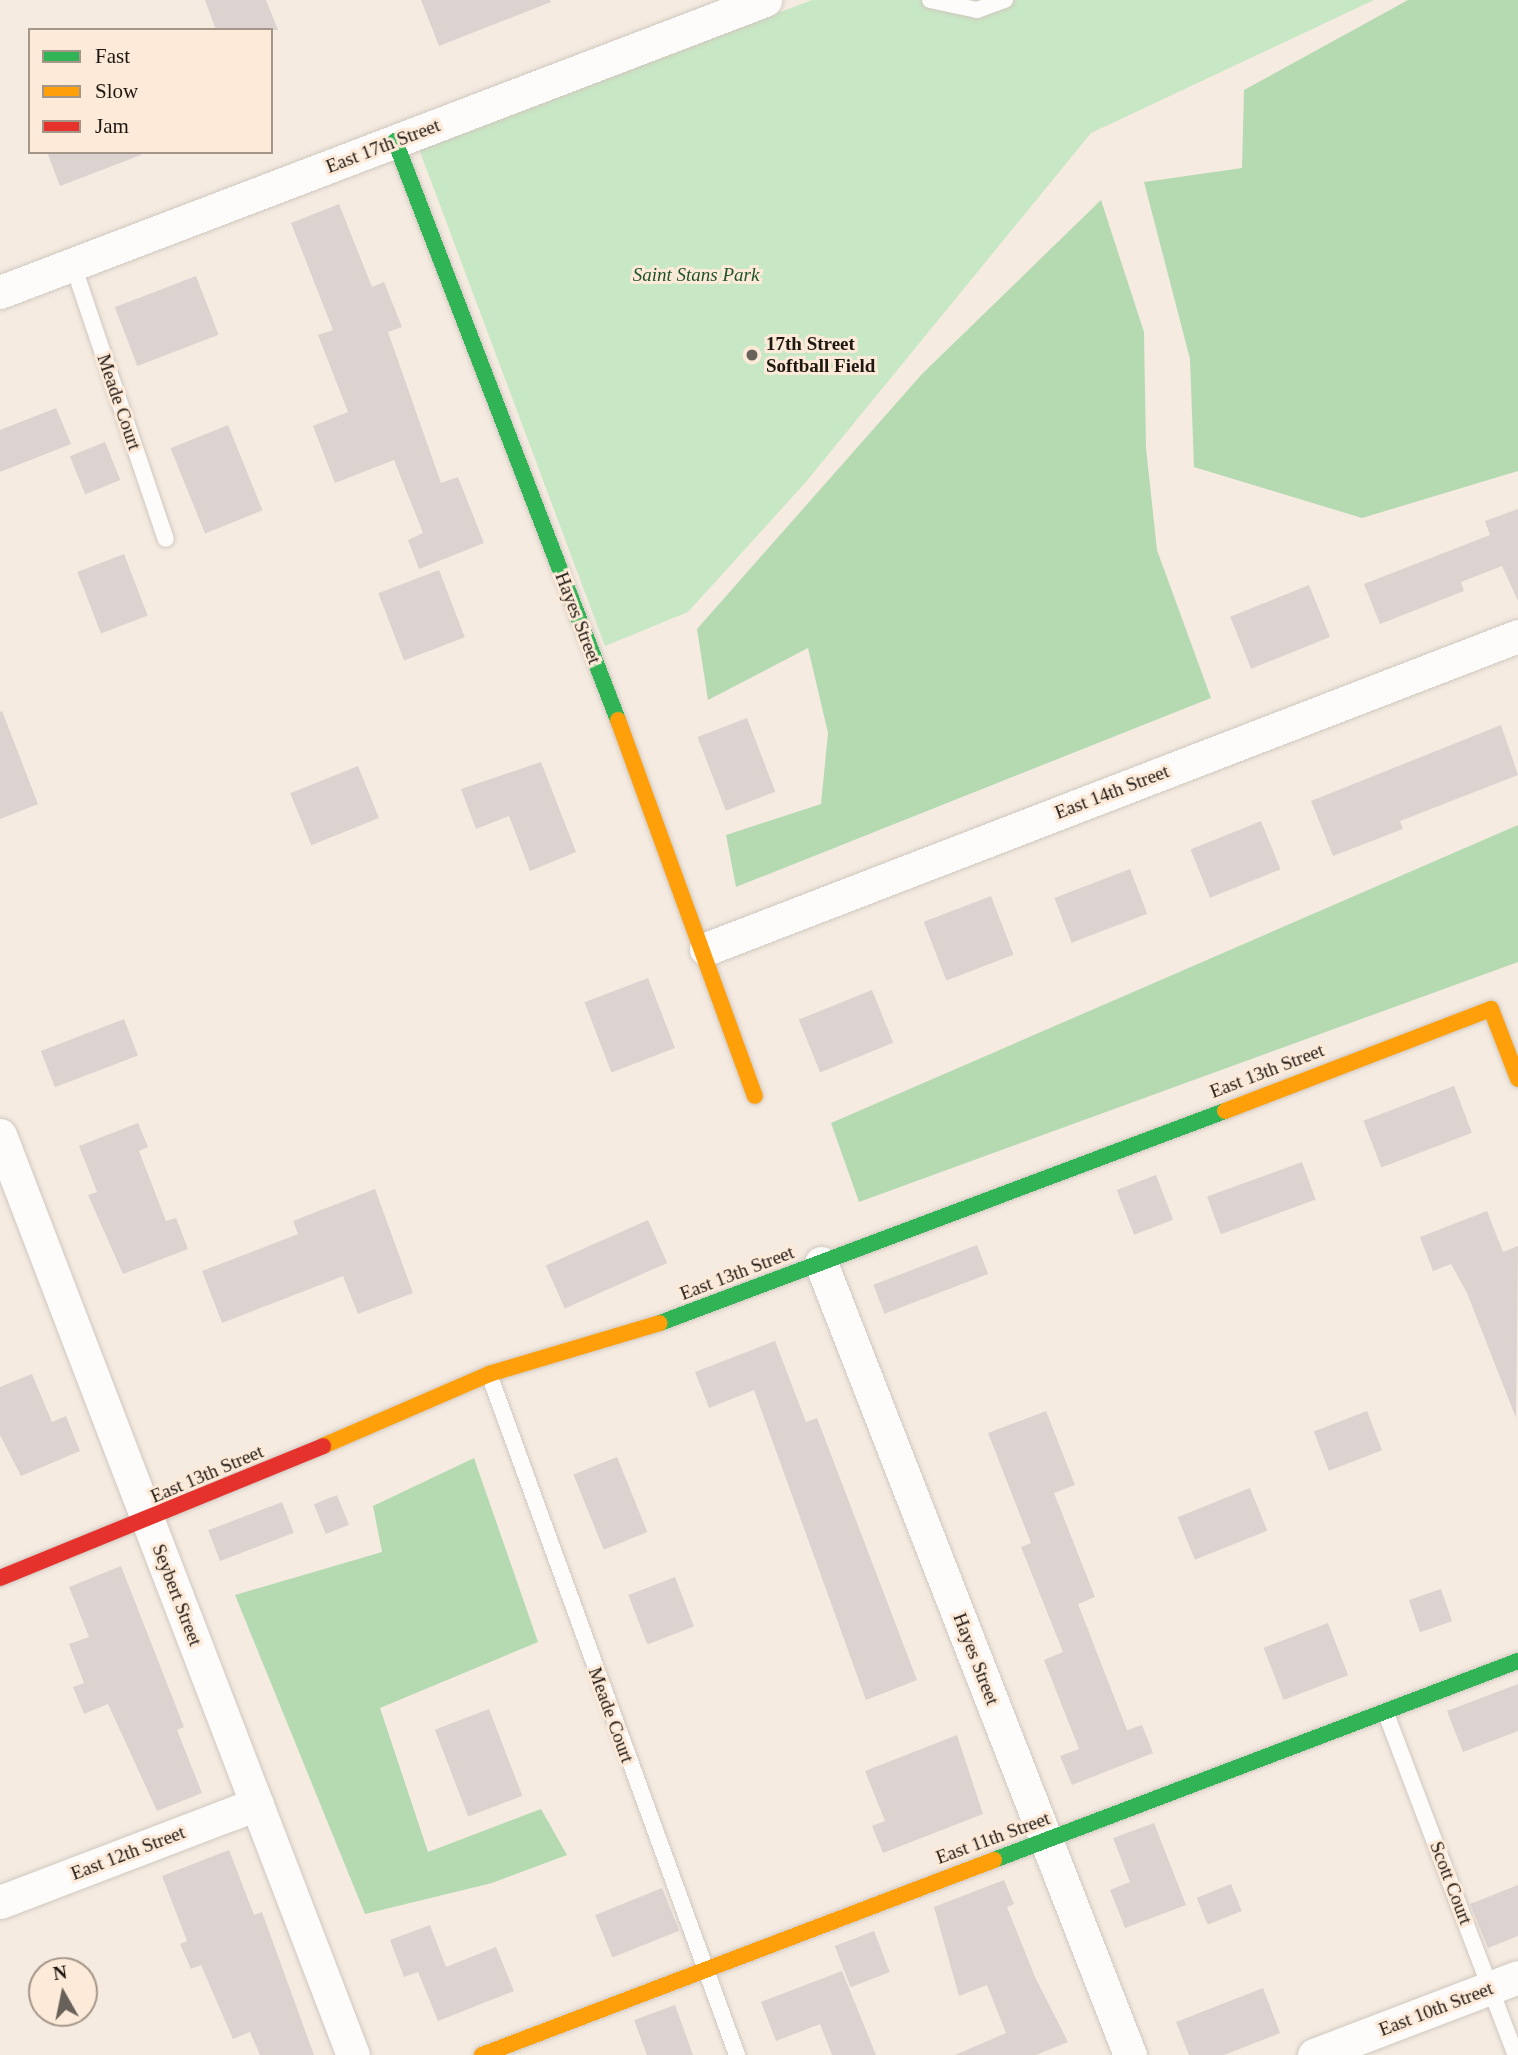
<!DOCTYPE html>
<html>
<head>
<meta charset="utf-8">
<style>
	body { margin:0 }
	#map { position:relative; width:1518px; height:2055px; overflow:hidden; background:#f5ebe1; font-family:Georgia,serif }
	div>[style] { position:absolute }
	.green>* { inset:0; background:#c8e7c4 }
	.forest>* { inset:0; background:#b5dab2 }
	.building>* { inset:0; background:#dcd3d0; transform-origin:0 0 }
	.roads { filter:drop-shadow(0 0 2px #d0c8c0) drop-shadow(0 0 2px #d0c8c0) }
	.lane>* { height:16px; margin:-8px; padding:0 8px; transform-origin:8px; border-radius:8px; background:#fefcfa }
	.street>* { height:33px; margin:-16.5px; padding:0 16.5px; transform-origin:16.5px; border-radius:16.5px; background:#fefcfa }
	.fast>* { height:16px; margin:-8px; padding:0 8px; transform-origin:8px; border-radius:8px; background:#30b455 }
	.slow>* { height:16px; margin:-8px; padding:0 8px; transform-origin:8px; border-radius:8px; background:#ff9f0a }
	.jam>* { height:16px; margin:-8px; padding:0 8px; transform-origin:8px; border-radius:8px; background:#e5322d }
	.dots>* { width:19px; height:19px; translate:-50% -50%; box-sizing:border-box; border:4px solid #fdead9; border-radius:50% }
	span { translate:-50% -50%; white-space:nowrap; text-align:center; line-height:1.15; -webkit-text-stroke:6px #fdead9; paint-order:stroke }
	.street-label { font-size:19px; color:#1e1812 }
	.park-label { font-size:19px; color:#1f5429; font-style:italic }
	.poi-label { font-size:19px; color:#1e1812; font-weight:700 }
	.left { translate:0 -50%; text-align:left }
	.legend { position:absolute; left:28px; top:28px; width:245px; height:126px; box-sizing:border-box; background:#fdead9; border:2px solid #a49689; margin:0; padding:9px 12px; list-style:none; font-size:21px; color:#1e1812 }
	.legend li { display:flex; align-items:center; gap:14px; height:35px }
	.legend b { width:35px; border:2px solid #a49689 }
	.north { position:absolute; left:28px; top:1957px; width:70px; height:70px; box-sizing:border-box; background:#fdead9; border:2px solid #a49689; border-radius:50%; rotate:351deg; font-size:19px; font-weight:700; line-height:28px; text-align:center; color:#1e1812 }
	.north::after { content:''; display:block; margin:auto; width:24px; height:32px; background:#69625a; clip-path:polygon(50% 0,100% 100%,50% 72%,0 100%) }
</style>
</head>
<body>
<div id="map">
	<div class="green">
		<i style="clip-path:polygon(812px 0,1374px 0,1091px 133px,805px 483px,688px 612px,605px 646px,419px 149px)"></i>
	</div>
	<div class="forest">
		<i style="clip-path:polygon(1408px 0,1518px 0,1518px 471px,1362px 518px,1194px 467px,1190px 359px,1144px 182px,1242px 168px,1244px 90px)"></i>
		<i style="clip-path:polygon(1101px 200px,1144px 332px,1146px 448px,1157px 550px,1211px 698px,736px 887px,726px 835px,821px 804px,828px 733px,808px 648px,708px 700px,697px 629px,922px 374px)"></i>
		<i style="clip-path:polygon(1518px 825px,1518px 962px,859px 1202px,831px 1123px)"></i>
		<i style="clip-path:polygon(474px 1458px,538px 1642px,380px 1708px,428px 1852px,541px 1809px,567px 1855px,492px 1883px,365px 1914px,235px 1595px,382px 1552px,373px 1506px)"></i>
	</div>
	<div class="building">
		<i style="clip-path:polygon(205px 0,266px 0,278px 30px,216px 30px)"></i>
		<i style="clip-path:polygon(421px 0,550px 0,551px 2px,439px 46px)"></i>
		<i style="clip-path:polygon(47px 152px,141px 152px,141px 155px,60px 186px)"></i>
		<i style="clip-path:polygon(339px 204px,372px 287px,384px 282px,402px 327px,388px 332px,441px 483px,458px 477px,484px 543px,419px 569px,408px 540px,423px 533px,394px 460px,335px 483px,313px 426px,348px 412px,318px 335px,333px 330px,291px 223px)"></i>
		<i style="left:196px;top:276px;width:63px;height:87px;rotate:69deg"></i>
		<i style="clip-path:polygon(56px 408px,71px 444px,0 472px,0 430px)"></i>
		<i style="left:228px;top:425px;width:92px;height:62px;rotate:68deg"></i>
		<i style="left:105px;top:442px;width:41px;height:38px;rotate:68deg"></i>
		<i style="clip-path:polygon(1518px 509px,1518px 601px,1502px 566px,1461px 582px,1464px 591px,1380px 624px,1364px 584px,1490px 535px,1485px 521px)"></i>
		<i style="left:124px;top:554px;width:66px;height:50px;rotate:69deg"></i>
		<i style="left:439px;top:570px;width:72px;height:65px;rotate:69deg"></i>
		<i style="left:1309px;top:585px;width:56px;height:85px;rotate:68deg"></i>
		<i style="clip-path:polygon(2px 711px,38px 804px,0 819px,0 712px)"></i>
		<i style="left:747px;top:718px;width:79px;height:53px;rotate:69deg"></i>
		<i style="clip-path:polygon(1501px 725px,1518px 775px,1400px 821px,1403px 829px,1333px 856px,1311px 801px)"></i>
		<i style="clip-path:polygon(541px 762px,576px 852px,530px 871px,509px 816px,476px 829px,461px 789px)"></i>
		<i style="left:358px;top:766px;width:56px;height:73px;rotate:68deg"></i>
		<i style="left:1261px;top:821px;width:52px;height:76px;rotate:68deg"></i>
		<i style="left:1130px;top:869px;width:48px;height:81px;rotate:69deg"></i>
		<i style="left:991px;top:896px;width:63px;height:72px;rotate:69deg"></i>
		<i style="left:648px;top:978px;width:75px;height:68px;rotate:69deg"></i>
		<i style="left:872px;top:990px;width:57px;height:79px;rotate:68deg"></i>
		<i style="left:124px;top:1019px;width:39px;height:89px;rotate:69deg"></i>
		<i style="left:1454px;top:1086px;width:50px;height:97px;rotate:69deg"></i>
		<i style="clip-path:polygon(138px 1123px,148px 1147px,139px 1151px,166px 1221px,176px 1218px,188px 1249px,123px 1274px,88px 1195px,97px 1192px,79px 1146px)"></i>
		<i style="left:1302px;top:1162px;width:40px;height:101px;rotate:70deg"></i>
		<i style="left:1156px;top:1175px;width:48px;height:42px;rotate:69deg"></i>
		<i style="clip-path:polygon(375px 1189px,413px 1293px,358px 1314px,343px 1276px,222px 1323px,202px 1271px,298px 1234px,293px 1221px)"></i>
		<i style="clip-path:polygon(1487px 1211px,1503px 1252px,1518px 1246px,1516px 1418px,1467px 1293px,1451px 1264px,1433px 1271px,1420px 1237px)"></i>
		<i style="left:648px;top:1220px;width:47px;height:112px;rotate:66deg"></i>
		<i style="left:977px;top:1245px;width:31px;height:111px;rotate:69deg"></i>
		<i style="clip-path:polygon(775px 1341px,806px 1422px,817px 1418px,917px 1680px,866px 1700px,754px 1390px,709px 1408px,695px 1372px)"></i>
		<i style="clip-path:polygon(32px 1374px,52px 1422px,66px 1416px,80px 1451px,21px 1476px,0 1435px,0 1387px)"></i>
		<i style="clip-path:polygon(1046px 1411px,1075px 1485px,1054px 1493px,1095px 1597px,1078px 1604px,1127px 1730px,1142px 1725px,1153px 1753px,1072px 1785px,1060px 1756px,1079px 1749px,1044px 1660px,1063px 1652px,1021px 1547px,1031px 1543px,988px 1433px)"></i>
		<i style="left:1367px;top:1411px;width:42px;height:57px;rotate:69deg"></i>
		<i style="left:617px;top:1457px;width:81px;height:47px;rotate:68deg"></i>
		<i style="left:1250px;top:1488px;width:46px;height:78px;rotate:68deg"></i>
		<i style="left:337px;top:1495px;width:32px;height:25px;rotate:68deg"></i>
		<i style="left:282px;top:1502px;width:33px;height:79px;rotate:69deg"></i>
		<i style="clip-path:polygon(121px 1566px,184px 1727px,177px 1730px,202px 1793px,157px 1811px,108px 1704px,84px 1714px,73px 1687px,84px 1683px,69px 1644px,89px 1637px,69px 1587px)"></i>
		<i style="left:675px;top:1577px;width:53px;height:50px;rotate:69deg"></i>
		<i style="left:1441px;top:1589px;width:34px;height:34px;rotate:71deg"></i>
		<i style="left:1328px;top:1623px;width:56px;height:69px;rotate:69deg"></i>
		<i style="clip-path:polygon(1518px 1684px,1518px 1731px,1463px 1752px,1447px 1711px)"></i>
		<i style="left:489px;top:1709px;width:93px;height:58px;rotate:69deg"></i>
		<i style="clip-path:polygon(957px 1735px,983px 1814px,883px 1853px,872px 1826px,885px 1821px,865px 1771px)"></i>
		<i style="clip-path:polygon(1154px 1823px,1186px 1905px,1125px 1928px,1110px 1890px,1130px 1882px,1113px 1838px)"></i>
		<i style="clip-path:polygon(229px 1850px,254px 1915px,262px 1912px,314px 2055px,260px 2055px,250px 2032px,233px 2039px,201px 1965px,191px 1969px,180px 1944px,187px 1941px,162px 1876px)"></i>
		<i style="clip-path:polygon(1004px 1880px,1014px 1904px,1007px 1907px,1035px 1977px,1068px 2042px,1036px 2055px,955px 2055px,1006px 2033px,987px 1985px,959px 1996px,934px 1907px)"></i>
		<i style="left:1231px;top:1884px;width:29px;height:37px;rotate:68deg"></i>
		<i style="clip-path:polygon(1518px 1885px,1518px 1936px,1488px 1948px,1470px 1904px)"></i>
		<i style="left:662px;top:1888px;width:46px;height:72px;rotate:68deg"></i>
		<i style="clip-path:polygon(430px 1925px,446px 1967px,496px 1947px,514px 1991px,438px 2021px,418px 1972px,404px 1977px,390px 1940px)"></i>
		<i style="left:874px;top:1931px;width:44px;height:42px;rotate:69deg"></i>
		<i style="clip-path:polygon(842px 1971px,876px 2055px,832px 2055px,820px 2024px,776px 2041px,761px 2002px)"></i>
		<i style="clip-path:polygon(1263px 1988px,1280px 2033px,1224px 2055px,1189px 2055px,1176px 2022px)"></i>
		<i style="clip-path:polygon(675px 2005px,693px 2055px,647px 2055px,634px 2020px)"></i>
	</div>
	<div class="roads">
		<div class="lane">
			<i style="left:930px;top:0;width:48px;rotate:12deg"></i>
			<i style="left:977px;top:10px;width:30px;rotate:-20deg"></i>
			<i style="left:73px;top:265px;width:289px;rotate:71.3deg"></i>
			<i style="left:489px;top:1374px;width:725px;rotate:69.99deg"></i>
			<i style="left:1385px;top:1711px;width:368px;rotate:69.2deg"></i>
		</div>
		<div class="street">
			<i style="left:0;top:292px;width:819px;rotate:-20.89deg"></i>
			<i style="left:706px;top:949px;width:870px;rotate:-21.08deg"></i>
			<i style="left:0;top:1135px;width:985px;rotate:69.01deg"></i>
			<i style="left:821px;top:1263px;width:850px;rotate:68.69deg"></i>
			<i style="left:0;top:1902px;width:275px;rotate:-20.9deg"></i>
			<i style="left:1314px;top:2055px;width:218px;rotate:-20.9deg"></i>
		</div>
		<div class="fast">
			<i style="left:395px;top:141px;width:620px;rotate:68.94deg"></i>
			<i style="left:660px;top:1323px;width:603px;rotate:-20.57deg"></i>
			<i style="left:994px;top:1860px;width:561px;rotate:-20.8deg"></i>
		</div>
		<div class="slow">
			<i style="left:618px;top:720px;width:400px;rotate:70deg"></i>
			<i style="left:1225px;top:1111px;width:285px;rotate:-21deg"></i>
			<i style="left:1491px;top:1009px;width:75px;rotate:68.9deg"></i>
			<i style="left:323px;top:1446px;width:181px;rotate:-23.4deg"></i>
			<i style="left:489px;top:1374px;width:178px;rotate:-16.6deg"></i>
			<i style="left:482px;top:2055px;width:548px;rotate:-20.85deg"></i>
		</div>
		<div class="jam">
			<i style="left:0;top:1578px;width:349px;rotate:-22.2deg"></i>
		</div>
	</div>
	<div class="dots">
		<i style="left:752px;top:355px;background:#69625a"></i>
	</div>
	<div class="street-label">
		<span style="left:383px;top:146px;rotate:-21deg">East 17th Street</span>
		<span style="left:119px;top:402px;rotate:71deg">Meade Court</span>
		<span style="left:578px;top:618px;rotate:69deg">Hayes Street</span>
		<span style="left:1112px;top:792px;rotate:-21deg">East 14th Street</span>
		<span style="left:1267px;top:1071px;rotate:-21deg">East 13th Street</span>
		<span style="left:737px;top:1273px;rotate:-21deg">East 13th Street</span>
		<span style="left:207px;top:1474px;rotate:-23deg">East 13th Street</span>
		<span style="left:177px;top:1595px;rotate:69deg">Seybert Street</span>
		<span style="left:976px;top:1659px;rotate:69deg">Hayes Street</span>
		<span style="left:611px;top:1715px;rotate:70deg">Meade Court</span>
		<span style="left:993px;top:1838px;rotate:-20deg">East 11th Street</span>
		<span style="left:128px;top:1853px;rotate:-21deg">East 12th Street</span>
		<span style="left:1451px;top:1883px;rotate:69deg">Scott Court</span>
		<span style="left:1436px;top:2009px;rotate:-21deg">East 10th Street</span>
	</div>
	<div class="park-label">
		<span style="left:696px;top:275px">Saint Stans Park</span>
	</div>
	<div class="poi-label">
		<span class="left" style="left:766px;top:355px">17th Street<br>Softball Field</span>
	</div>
	<ul class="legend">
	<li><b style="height:9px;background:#30b455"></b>Fast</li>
	<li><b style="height:9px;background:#ff9f0a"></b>Slow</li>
	<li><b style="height:9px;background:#e5322d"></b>Jam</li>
	</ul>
	<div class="north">N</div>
</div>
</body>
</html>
